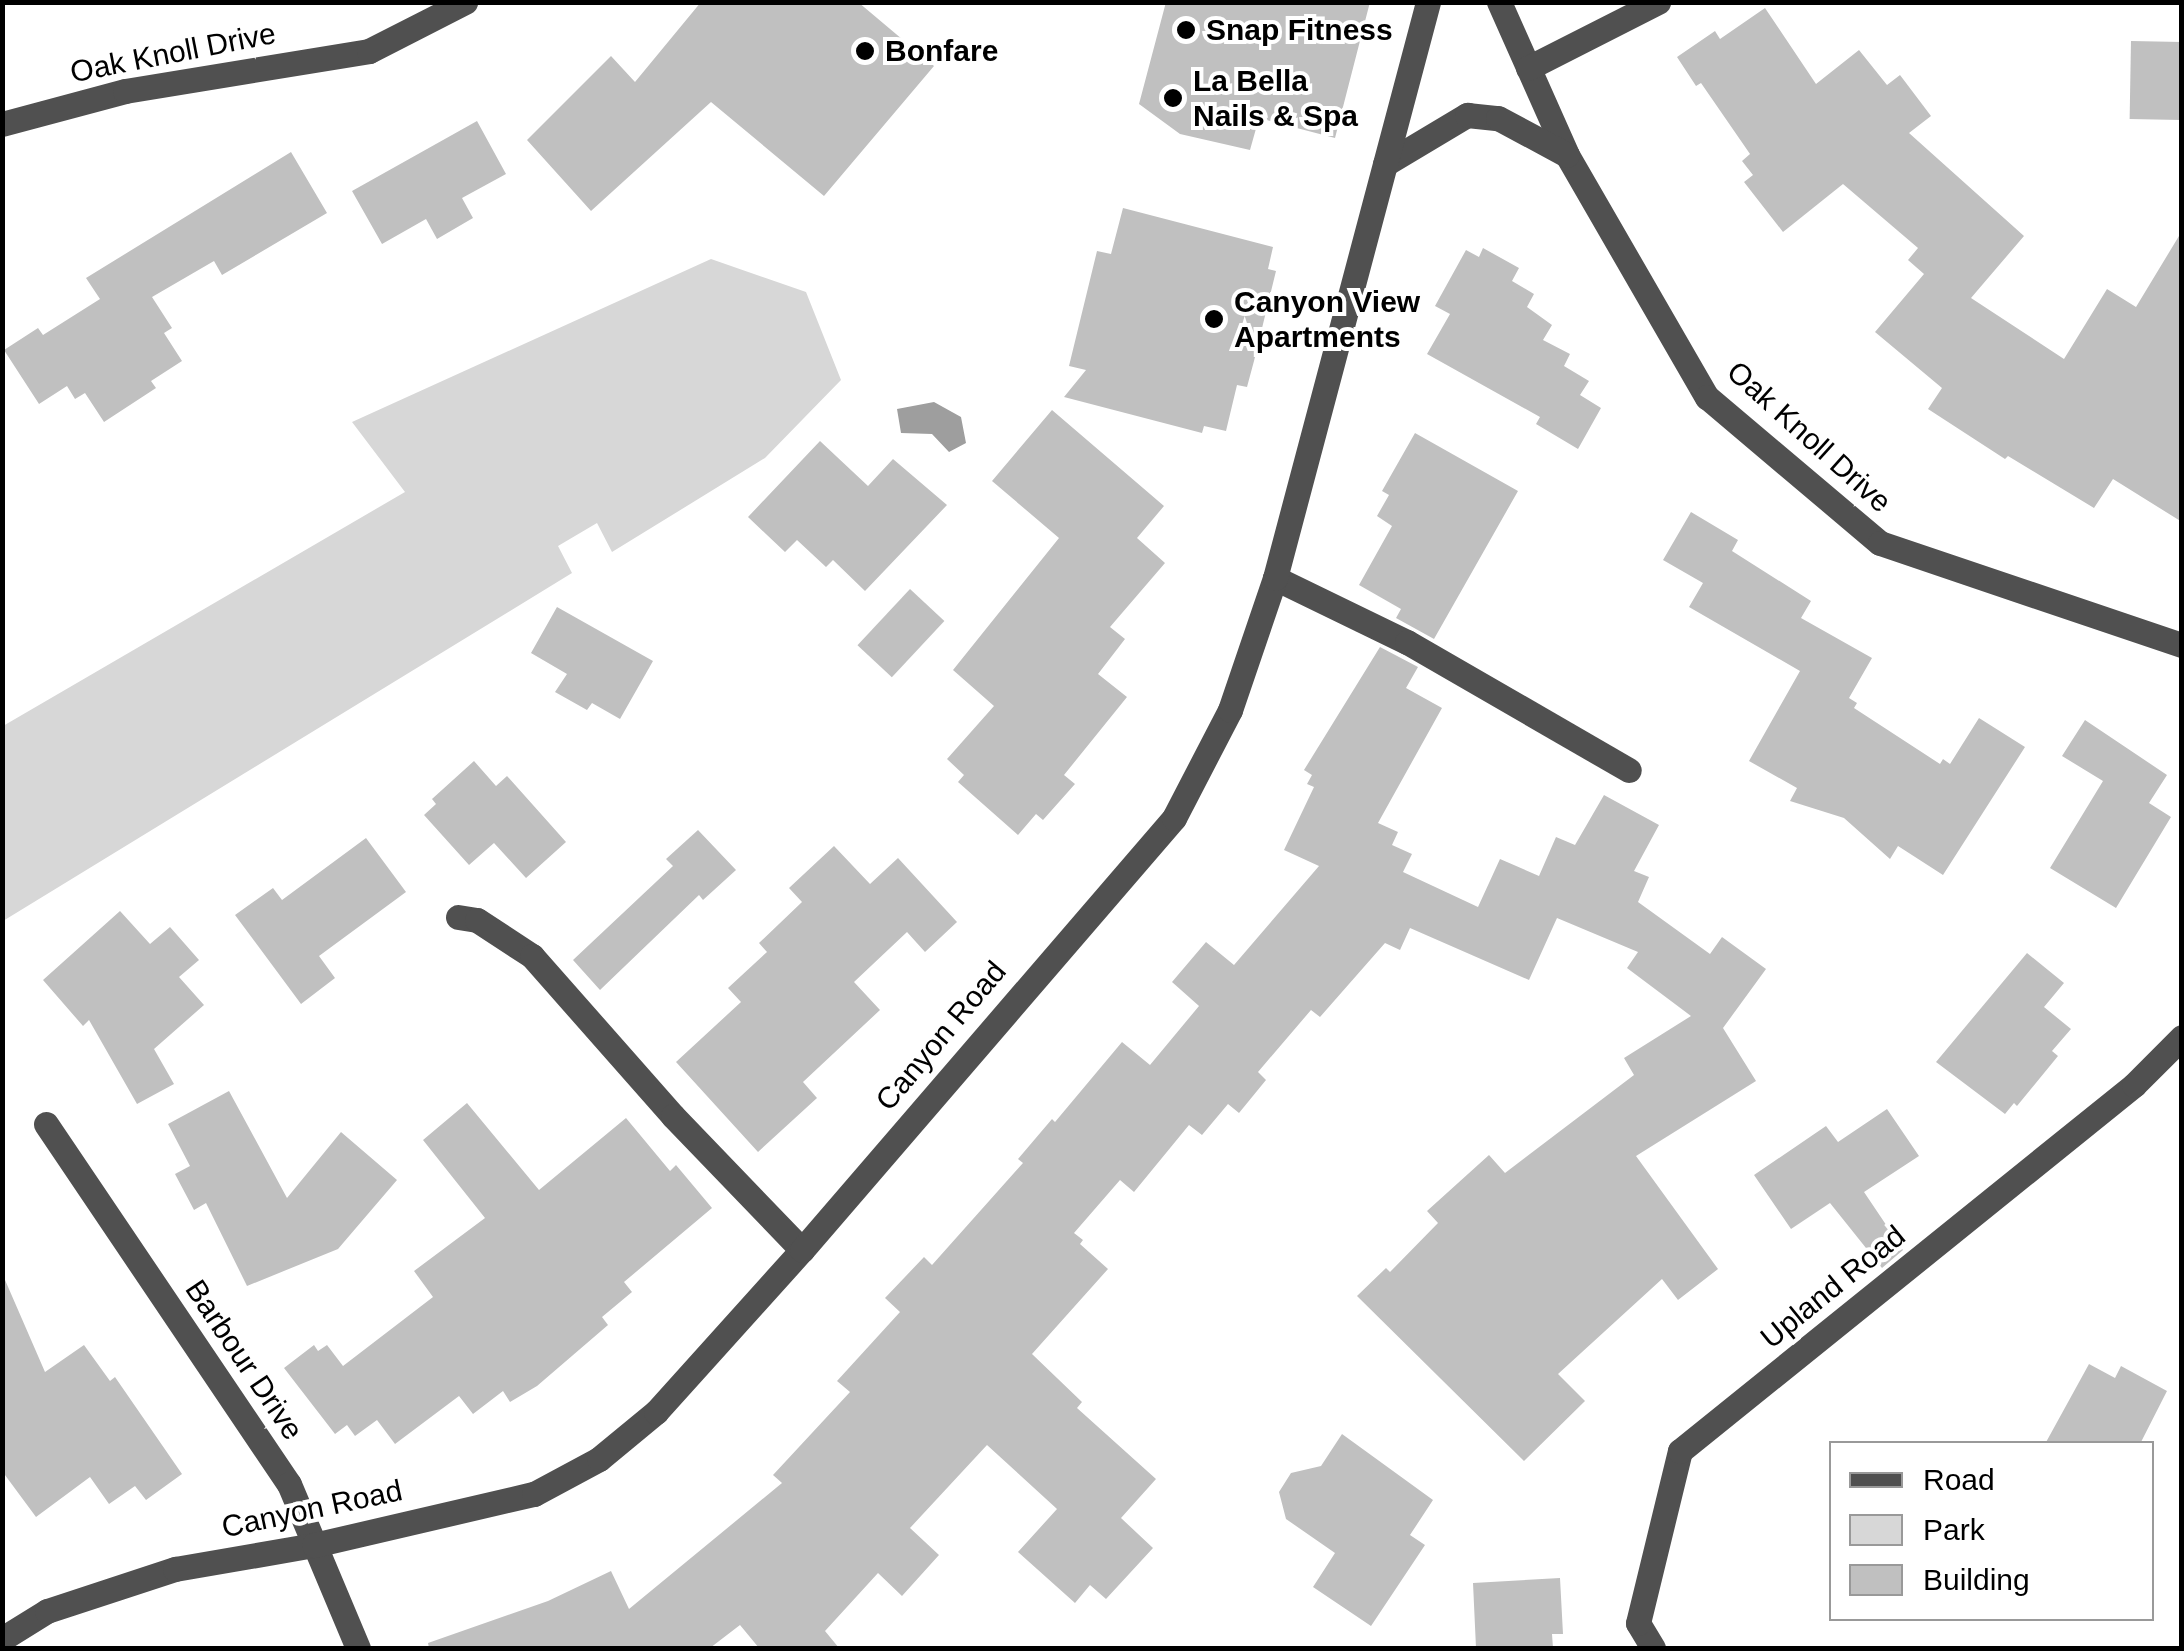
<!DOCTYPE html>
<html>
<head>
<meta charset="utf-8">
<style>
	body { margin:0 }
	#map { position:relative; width:2184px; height:1651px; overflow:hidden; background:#fff; font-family:Helvetica,sans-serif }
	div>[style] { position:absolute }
	.green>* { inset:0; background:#d7d7d7 }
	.water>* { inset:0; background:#9e9e9e }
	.building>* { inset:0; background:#c0c0c0; transform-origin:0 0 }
	.minor>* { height:25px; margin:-12.5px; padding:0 12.5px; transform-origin:12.5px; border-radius:12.5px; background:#505050 }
	.dots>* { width:28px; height:28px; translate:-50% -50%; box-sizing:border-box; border:5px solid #fff; border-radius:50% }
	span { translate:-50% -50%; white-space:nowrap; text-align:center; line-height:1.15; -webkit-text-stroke:8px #fff; paint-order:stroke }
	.poi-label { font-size:30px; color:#000; font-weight:700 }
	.left { translate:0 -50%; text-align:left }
	.street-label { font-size:30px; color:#000 }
	.frame { position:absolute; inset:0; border:5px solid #000; pointer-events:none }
	.legend { position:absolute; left:1829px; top:1441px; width:325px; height:180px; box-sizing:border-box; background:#fff; border:2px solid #999; margin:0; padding:12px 18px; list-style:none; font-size:30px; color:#000 }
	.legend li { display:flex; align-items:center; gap:20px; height:50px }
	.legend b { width:50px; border:2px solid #999 }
</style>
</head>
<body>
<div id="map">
	<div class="green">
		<i style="clip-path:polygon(711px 259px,806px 292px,841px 380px,765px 458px,612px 552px,597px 523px,558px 546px,572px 573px,3px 921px,3px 726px,405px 492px,352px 422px)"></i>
	</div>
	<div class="water">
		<i style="clip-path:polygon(934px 402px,961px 417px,966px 443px,949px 452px,932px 434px,901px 433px,897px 409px)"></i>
	</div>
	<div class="building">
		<i style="clip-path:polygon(701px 2px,858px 2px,934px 66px,824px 196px,711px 102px,591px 211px,527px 140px,611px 56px,635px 82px)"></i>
		<i style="clip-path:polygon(1166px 2px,1370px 2px,1335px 138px,1259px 118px,1250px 150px,1180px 134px,1139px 104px)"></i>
		<i style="clip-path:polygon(1765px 8px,1816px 84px,1859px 50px,1887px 85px,1900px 75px,1931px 116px,1909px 133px,2024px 236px,1971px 298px,2064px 359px,2107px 289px,2136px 307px,2182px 231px,2182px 522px,2113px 479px,2094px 508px,2008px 456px,2005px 459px,1928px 409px,1942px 388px,1875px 332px,1924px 274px,1908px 260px,1918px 248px,1843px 184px,1783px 232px,1744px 182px,1753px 175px,1742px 161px,1750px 154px,1701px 83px,1696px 86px,1677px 57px,1715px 31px,1720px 39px)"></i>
		<i style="left:2131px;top:41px;width:51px;height:78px;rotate:1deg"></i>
		<i style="clip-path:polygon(477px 121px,506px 174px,462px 198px,473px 218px,437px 239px,426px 219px,382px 244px,352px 191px)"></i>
		<i style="clip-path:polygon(291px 152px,327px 213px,222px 275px,214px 261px,152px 297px,172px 328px,164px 333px,182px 361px,151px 381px,156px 388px,104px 422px,85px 393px,75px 399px,67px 386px,39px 404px,4px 350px,38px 328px,43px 335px,100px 299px,86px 278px)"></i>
		<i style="clip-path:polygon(1123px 208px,1273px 247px,1268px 269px,1276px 271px,1254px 361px,1247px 387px,1237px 385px,1226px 431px,1204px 426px,1202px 433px,1064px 397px,1086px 370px,1069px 366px,1097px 251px,1111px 254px)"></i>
		<i style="clip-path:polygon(1483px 248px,1519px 268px,1512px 281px,1534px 294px,1527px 307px,1552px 325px,1543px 340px,1570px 354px,1564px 366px,1589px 381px,1580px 395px,1601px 408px,1578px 449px,1536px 424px,1540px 417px,1427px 354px,1450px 314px,1435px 306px,1466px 250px,1479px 257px)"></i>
		<i style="clip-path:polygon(1052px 410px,1164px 506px,1137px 538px,1165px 563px,1110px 627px,1125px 639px,1098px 674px,1127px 697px,1064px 775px,1075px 784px,1043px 820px,1036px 814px,1018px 835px,958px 782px,964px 775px,947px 759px,994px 706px,953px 670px,1059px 538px,992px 481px)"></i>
		<i style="clip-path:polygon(1415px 433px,1518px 491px,1434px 639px,1396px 618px,1401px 609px,1359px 585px,1392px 526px,1377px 516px,1389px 495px,1382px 491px)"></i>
		<i style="clip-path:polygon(820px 441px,868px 486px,893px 459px,947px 505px,865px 591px,833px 560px,826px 567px,797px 540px,785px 552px,748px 517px)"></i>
		<i style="clip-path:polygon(1691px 512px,1738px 540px,1732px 551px,1811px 601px,1801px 618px,1872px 658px,1849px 698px,1857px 703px,1854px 708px,1940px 764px,1943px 759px,1950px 764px,1979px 718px,2025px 747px,1943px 875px,1898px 846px,1890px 859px,1844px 818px,1790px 801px,1797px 788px,1749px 761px,1800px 671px,1689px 607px,1703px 583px,1663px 560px)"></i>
		<i style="left:910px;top:589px;width:47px;height:77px;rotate:43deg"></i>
		<i style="clip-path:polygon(557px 607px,653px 661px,620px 719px,592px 703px,587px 710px,555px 692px,567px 674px,531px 653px)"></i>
		<i style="clip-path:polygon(1380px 647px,1418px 667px,1406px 688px,1442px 708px,1378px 823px,1398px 832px,1392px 845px,1412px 854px,1403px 872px,1478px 907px,1500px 859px,1539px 876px,1556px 837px,1575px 845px,1604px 795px,1659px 825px,1634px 871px,1649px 877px,1638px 902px,1710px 954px,1722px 937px,1766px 969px,1723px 1028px,1756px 1081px,1636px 1156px,1718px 1269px,1678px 1300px,1662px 1279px,1558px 1374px,1585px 1401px,1524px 1461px,1357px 1296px,1386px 1268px,1390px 1272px,1438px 1223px,1427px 1211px,1489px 1155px,1505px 1173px,1634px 1075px,1624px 1058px,1691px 1016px,1627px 968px,1638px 952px,1557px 918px,1529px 980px,1410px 928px,1400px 950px,1385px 943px,1320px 1017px,1311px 1010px,1258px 1072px,1266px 1080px,1239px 1113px,1228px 1104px,1202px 1135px,1189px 1125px,1134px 1192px,1120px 1180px,1074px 1233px,1083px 1240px,1080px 1244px,1108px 1269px,1032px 1354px,1082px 1402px,1077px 1408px,1156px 1479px,1121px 1518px,1153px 1548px,1106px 1599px,1090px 1585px,1075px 1603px,1018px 1552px,1057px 1509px,987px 1445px,910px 1528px,939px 1555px,902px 1596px,878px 1573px,825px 1631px,839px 1648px,759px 1648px,740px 1625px,710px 1648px,429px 1648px,428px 1643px,548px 1601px,611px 1571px,629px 1609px,782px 1483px,773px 1475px,850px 1392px,837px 1381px,900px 1312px,885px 1298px,924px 1257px,932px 1265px,1023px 1163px,1018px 1159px,1052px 1119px,1055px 1122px,1122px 1042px,1150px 1065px,1199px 1006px,1172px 982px,1206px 942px,1234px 965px,1319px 866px,1284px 850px,1314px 787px,1307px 784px,1312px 775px,1304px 770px)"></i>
		<i style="clip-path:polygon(2085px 720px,2167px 775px,2149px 803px,2171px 817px,2116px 908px,2050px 868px,2103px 781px,2062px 756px)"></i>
		<i style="clip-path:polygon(474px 761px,496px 786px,507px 776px,566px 842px,526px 878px,494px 843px,469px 865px,424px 815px,436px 804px,432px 799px)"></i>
		<i style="clip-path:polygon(698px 830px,736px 870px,703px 900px,699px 895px,600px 990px,573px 960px,673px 866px,666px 859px)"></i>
		<i style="clip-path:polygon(366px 838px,406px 892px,319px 956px,335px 978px,301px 1004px,235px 915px,273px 888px,282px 900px)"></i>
		<i style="clip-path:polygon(834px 846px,870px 884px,898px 858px,957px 922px,925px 952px,907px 932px,854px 982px,880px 1010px,803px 1082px,817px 1098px,758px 1152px,676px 1062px,741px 1002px,728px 988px,767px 952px,759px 943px,802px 902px,789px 888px)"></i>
		<i style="clip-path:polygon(120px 911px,150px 944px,170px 927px,199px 960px,179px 977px,204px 1005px,154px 1049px,174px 1084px,137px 1104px,89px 1020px,83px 1026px,43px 980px)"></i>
		<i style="clip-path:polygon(2027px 953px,2064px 983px,2044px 1007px,2071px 1029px,2052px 1051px,2058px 1056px,2017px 1106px,2014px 1103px,2005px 1114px,1936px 1062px)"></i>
		<i style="clip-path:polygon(229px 1091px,287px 1198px,341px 1132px,397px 1180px,338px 1249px,247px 1286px,206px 1203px,194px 1210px,175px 1174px,190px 1166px,168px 1124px)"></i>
		<i style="clip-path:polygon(467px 1103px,539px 1190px,626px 1118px,670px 1171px,676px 1165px,712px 1208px,624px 1282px,632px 1292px,602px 1317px,608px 1325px,537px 1386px,510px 1402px,503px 1391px,473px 1414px,459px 1396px,395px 1444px,377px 1420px,355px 1436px,347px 1425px,335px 1434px,284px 1368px,314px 1345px,318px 1351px,327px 1345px,343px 1366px,433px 1297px,414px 1271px,485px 1218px,423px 1140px)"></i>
		<i style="clip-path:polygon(1887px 1109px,1919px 1156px,1864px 1192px,1903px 1250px,1882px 1268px,1830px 1203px,1791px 1229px,1754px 1175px,1826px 1126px,1838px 1142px)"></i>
		<i style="clip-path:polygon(2px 1273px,45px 1372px,84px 1345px,110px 1381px,115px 1377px,182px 1474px,146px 1500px,135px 1486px,109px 1504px,90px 1477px,36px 1517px,2px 1471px)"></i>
		<i style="clip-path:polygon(2089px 1364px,2115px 1378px,2121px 1366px,2167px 1391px,2140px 1444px,2045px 1444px)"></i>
		<i style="clip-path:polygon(1342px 1434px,1433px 1500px,1410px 1535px,1425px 1545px,1371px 1626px,1313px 1587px,1335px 1553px,1286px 1519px,1279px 1492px,1291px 1473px,1321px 1466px)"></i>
		<i style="clip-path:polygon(1560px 1578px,1563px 1634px,1552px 1634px,1553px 1648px,1476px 1648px,1473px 1583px)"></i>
	</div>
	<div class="minor">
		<i style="left:1499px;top:2px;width:167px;rotate:66deg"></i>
		<i style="left:1567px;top:155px;width:280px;rotate:60deg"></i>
		<i style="left:1707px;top:397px;width:226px;rotate:40.2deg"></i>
		<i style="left:1880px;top:543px;width:319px;rotate:18.7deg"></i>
		<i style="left:1528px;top:68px;width:146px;rotate:-26.9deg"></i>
		<i style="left:2px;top:124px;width:127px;rotate:-15deg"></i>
		<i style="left:125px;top:91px;width:247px;rotate:-9.3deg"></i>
		<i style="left:369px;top:51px;width:108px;rotate:-27deg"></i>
		<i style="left:1385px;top:164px;width:96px;rotate:-30.9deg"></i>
		<i style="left:1467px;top:115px;width:31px;rotate:6deg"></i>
		<i style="left:1498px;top:118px;width:78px;rotate:28.2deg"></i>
		<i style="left:1275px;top:578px;width:147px;rotate:25.9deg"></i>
		<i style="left:1407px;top:642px;width:256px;rotate:30deg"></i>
		<i style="left:458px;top:917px;width:19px;rotate:9deg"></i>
		<i style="left:477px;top:920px;width:66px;rotate:33.2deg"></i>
		<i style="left:532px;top:956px;width:213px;rotate:48.6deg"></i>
		<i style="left:673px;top:1116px;width:186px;rotate:46.1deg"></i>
		<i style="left:46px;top:1124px;width:434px;rotate:56deg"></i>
		<i style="left:289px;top:1484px;width:178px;rotate:67.2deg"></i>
		<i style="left:2px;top:1639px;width:53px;rotate:-31.9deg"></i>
		<i style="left:47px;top:1611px;width:135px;rotate:-18.2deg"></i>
		<i style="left:175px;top:1569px;width:141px;rotate:-9.8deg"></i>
		<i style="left:314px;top:1545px;width:226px;rotate:-13.1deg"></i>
		<i style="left:534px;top:1494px;width:74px;rotate:-28.3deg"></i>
		<i style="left:599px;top:1459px;width:74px;rotate:-39.5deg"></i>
		<i style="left:656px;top:1412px;width:218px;rotate:-48deg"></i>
		<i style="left:802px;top:1250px;width:570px;rotate:-49.27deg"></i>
		<i style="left:1174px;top:818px;width:122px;rotate:-62.6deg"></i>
		<i style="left:1230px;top:710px;width:139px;rotate:-71.2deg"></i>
		<i style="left:1275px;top:578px;width:596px;rotate:-75.12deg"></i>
		<i style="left:1653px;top:1648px;width:29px;rotate:-121deg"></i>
		<i style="left:1638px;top:1623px;width:177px;rotate:-76.3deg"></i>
		<i style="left:1680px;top:1451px;width:583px;rotate:-38.87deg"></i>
		<i style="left:2134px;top:1085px;width:68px;rotate:-45deg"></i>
	</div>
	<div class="dots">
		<i style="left:1186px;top:30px;background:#000"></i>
		<i style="left:865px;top:51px;background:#000"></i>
		<i style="left:1173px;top:98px;background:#000"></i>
		<i style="left:1214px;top:319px;background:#000"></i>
	</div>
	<div class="poi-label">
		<span class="left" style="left:1206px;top:30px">Snap Fitness</span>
		<span class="left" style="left:885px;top:51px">Bonfare</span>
		<span class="left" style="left:1193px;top:98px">La Bella<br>Nails &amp; Spa</span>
		<span class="left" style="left:1234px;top:319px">Canyon View<br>Apartments</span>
	</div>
	<div class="street-label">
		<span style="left:173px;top:53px;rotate:-11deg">Oak Knoll Drive</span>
		<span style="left:1809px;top:437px;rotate:42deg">Oak Knoll Drive</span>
		<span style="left:941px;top:1036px;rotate:-50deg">Canyon Road</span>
		<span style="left:1833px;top:1287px;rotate:-39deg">Upland Road</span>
		<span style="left:244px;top:1360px;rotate:56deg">Barbour Drive</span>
		<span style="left:312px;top:1509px;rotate:-12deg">Canyon Road</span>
	</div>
	<div class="frame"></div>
	<ul class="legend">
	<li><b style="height:12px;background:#505050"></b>Road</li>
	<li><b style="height:28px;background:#d7d7d7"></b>Park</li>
	<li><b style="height:28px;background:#c0c0c0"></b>Building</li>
	</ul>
</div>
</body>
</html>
